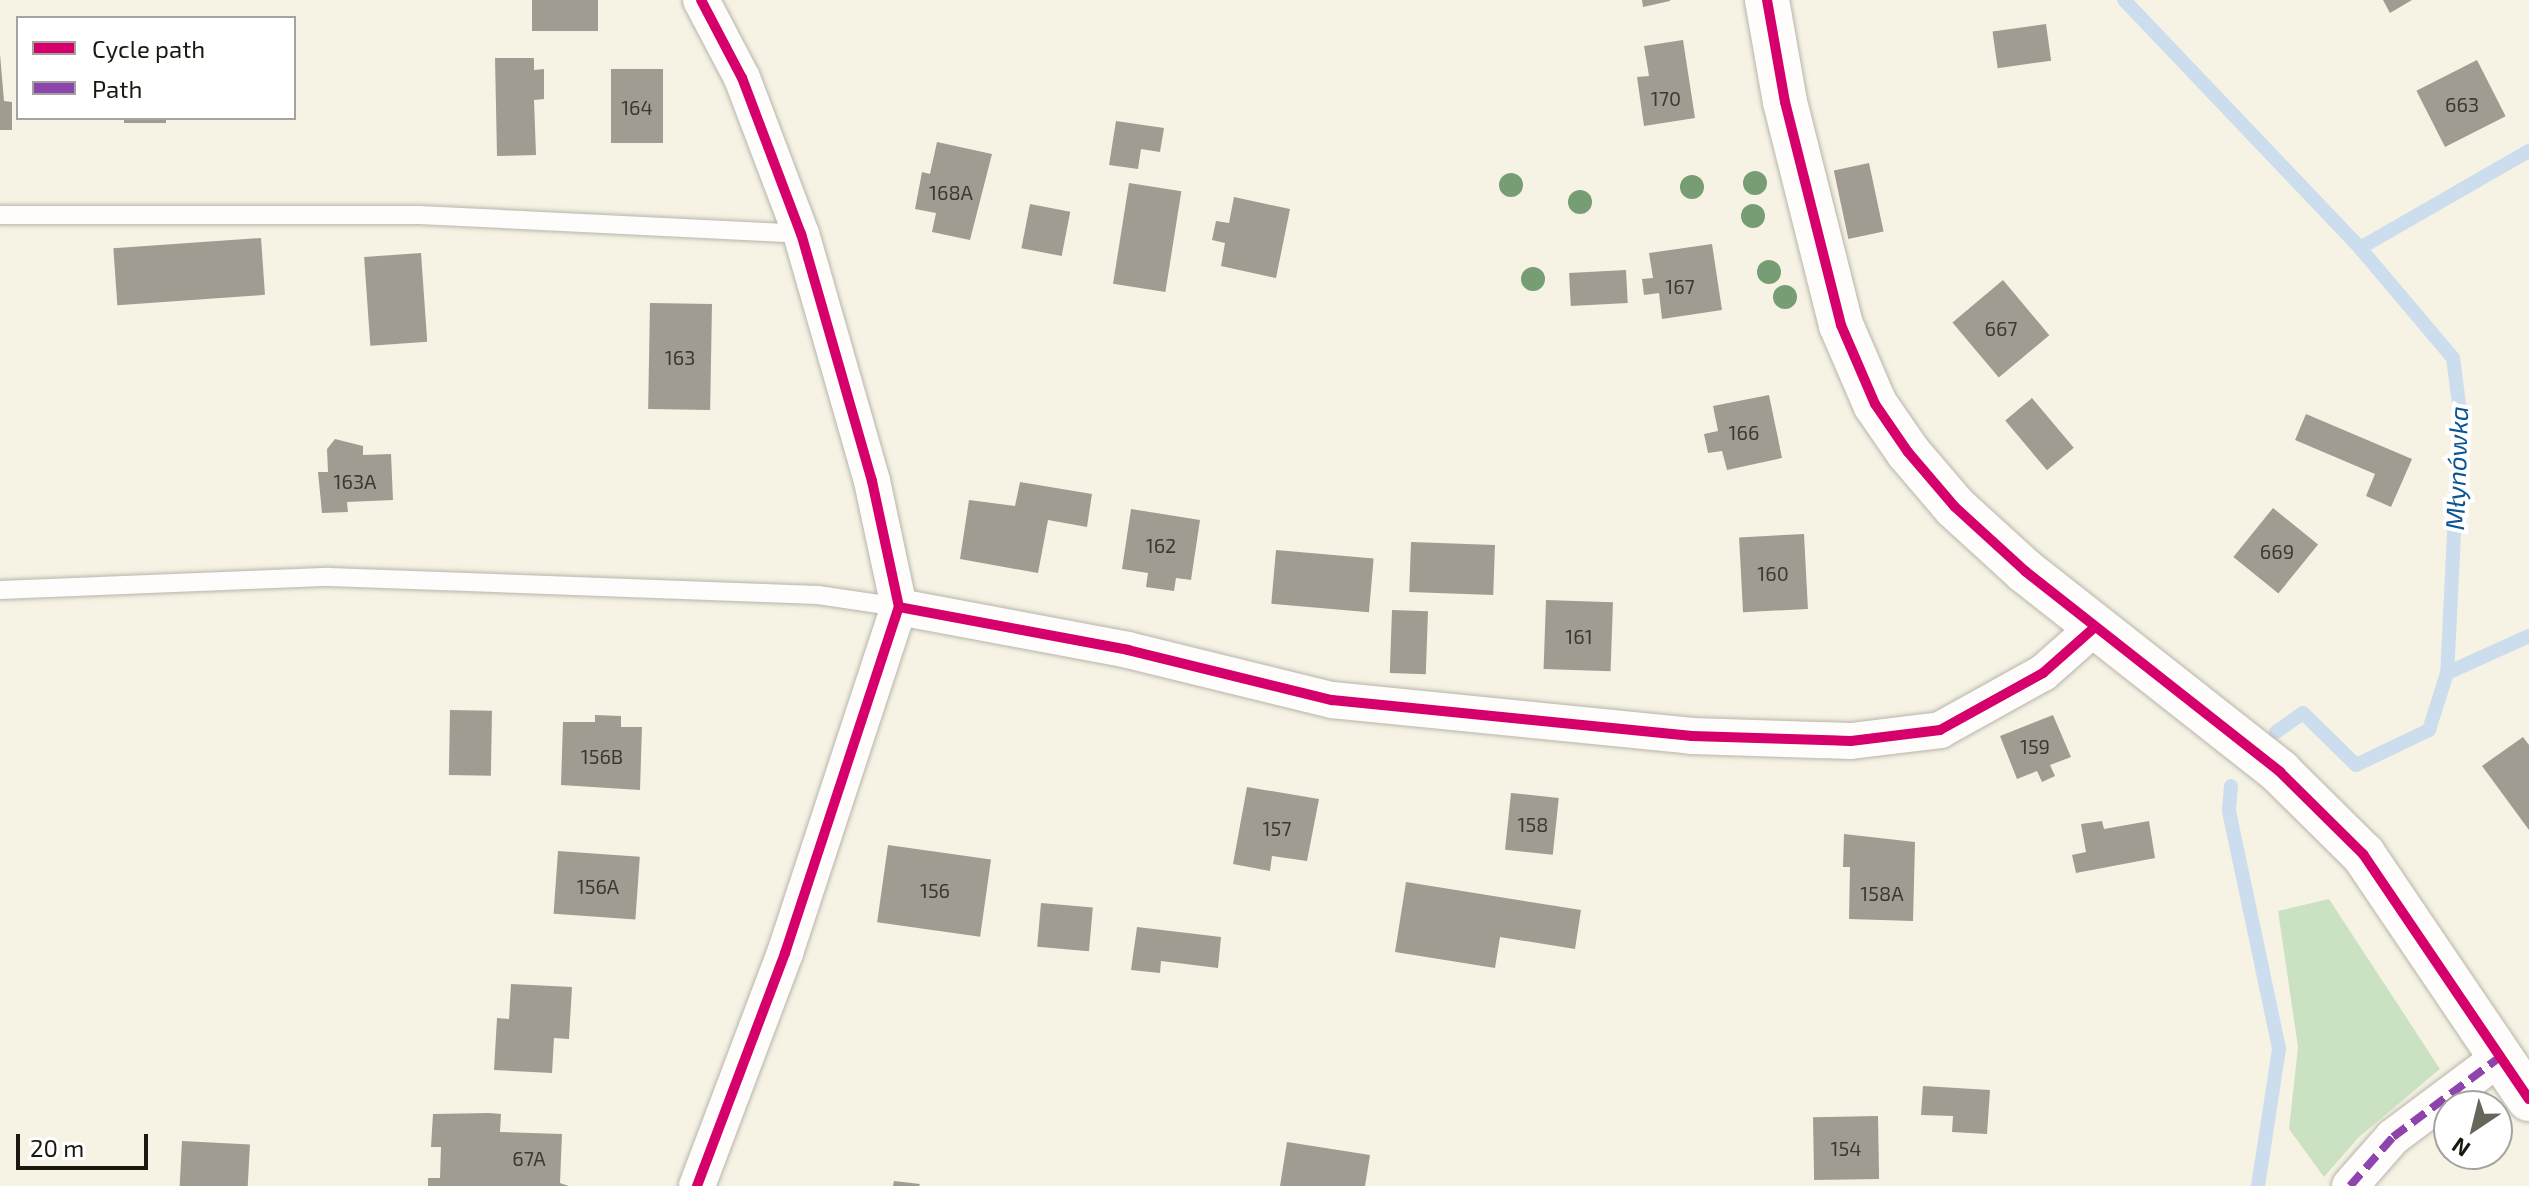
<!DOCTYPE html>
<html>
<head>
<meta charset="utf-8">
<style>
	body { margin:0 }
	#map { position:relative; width:2529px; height:1186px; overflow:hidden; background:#f6f3e5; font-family:"Exo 2",sans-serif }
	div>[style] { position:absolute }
	.green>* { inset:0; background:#cbe2c2 }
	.stream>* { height:14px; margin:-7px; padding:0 7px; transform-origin:7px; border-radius:7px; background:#ccdded }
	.building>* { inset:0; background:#a09c92; transform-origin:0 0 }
	.roads { filter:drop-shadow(0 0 2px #b7b5aa) drop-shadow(0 0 2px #b7b5aa) }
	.lane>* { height:18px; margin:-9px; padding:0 9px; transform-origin:9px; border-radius:9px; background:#fefdfb }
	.street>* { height:36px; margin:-18px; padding:0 18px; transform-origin:18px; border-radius:18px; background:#fefdfb }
	.secondary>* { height:44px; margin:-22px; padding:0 22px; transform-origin:22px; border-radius:22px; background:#fefdfb }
	.quiet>* { height:8px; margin-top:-4px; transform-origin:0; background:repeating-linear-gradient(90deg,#8e44ad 0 16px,transparent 0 24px) }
	.cycleway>* { height:10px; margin:-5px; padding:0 5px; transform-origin:5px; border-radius:5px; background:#d6006c }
	.trees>* { width:24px; height:24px; margin:-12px; border-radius:50%; background:#769d73 }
	span { translate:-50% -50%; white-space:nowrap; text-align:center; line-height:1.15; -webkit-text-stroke:8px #fff; paint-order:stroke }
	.number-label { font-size:20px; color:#3c3a30 }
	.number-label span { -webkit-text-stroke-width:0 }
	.water-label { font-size:26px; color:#0b5592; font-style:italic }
	.legend { position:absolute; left:16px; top:16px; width:280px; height:104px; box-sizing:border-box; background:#fff; border:2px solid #a4a39f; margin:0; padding:10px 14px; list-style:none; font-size:24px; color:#1b190f }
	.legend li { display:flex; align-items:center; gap:16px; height:40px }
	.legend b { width:40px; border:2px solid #a4a39f }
	.north { position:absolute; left:2433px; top:1090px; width:80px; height:80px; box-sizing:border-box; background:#fff; border:2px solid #a4a39f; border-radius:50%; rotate:215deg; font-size:22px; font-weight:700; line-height:32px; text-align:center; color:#1b190f }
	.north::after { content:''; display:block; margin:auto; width:28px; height:36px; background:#68655a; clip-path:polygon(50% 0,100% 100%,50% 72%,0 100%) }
	.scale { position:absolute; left:16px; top:1134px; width:132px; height:36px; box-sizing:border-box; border:4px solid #1b190f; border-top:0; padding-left:10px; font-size:24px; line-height:28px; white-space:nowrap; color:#1b190f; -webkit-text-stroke:6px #fff; paint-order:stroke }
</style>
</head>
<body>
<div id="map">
	<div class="green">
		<i style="clip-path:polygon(2329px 899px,2440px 1069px,2359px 1137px,2324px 1177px,2289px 1129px,2298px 1047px,2278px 911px)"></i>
	</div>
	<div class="stream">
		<i style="left:2124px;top:0;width:342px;rotate:46.4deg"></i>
		<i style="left:2360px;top:248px;width:144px;rotate:49.8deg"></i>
		<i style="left:2453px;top:358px;width:53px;rotate:82.5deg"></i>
		<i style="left:2460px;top:411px;width:262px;rotate:92.8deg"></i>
		<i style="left:2447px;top:673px;width:60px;rotate:107.5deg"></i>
		<i style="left:2429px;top:730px;width:81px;rotate:154.4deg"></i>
		<i style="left:2356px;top:765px;width:74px;rotate:-135.5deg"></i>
		<i style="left:2303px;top:713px;width:33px;rotate:145deg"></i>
		<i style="left:2360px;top:248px;width:195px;rotate:-29.9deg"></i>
		<i style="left:2447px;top:673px;width:90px;rotate:-24.3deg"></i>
		<i style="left:2231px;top:786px;width:25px;rotate:95deg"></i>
		<i style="left:2229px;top:811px;width:243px;rotate:78.1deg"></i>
		<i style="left:2279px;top:1049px;width:139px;rotate:98.7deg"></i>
	</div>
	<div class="building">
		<i style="left:532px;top:0;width:66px;height:31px"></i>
		<i style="clip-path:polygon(1642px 0,1670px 0,1670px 1px,1643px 7px)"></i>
		<i style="clip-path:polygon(2383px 0,2412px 0,2390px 13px)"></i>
		<i style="left:2046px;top:24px;width:37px;height:54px;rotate:82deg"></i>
		<i style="clip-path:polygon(1683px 40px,1695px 118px,1644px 126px,1637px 77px,1649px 76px,1644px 46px)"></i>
		<i style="clip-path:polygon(0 54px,4px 101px,12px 102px,12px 130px,0 130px)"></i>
		<i style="clip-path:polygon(495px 58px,534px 58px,534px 70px,544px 69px,544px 99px,534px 100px,536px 155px,497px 156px)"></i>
		<i style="left:2477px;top:60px;width:63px;height:68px;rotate:63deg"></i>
		<i style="left:663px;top:69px;width:74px;height:52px;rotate:90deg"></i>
		<i style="left:124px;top:118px;width:42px;height:5px"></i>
		<i style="clip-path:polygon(1116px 121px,1164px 128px,1160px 152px,1141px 149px,1138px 169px,1109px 165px)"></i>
		<i style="clip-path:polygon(937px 142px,992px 154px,970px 240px,932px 232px,936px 213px,915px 209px,922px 172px,930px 174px)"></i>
		<i style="left:1869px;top:163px;width:70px;height:36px;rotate:78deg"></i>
		<i style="left:1129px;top:183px;width:53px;height:102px;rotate:9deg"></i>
		<i style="clip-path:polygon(1234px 197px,1290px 209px,1276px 278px,1221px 266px,1225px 243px,1212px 240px,1216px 221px,1229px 223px)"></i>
		<i style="left:1030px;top:204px;width:41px;height:45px;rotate:11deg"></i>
		<i style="left:261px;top:238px;width:57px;height:148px;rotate:86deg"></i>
		<i style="clip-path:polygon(1712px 244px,1722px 310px,1662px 319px,1659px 293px,1644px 295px,1642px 279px,1653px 278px,1649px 253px)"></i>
		<i style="left:421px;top:253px;width:89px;height:57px;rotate:86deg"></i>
		<i style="left:1626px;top:270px;width:33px;height:57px;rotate:87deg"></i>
		<i style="left:2003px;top:280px;width:72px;height:66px;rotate:50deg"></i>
		<i style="left:650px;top:303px;width:62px;height:106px;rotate:1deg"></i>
		<i style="clip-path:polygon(1769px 395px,1782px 458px,1727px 470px,1722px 451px,1708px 453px,1704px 434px,1718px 431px,1713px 406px)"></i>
		<i style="left:2032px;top:398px;width:65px;height:35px;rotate:50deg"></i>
		<i style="clip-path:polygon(2306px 414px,2412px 459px,2391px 507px,2366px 496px,2375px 474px,2295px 440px)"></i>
		<i style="clip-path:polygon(335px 439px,363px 446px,363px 455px,391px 454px,393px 500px,347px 502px,348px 512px,322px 513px,318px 472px,328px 472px,327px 449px)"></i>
		<i style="clip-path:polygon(1020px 482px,1092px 494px,1087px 527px,1048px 520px,1038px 573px,960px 559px,969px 500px,1015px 506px)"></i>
		<i style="left:2273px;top:508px;width:58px;height:63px;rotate:39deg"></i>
		<i style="clip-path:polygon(1131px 509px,1200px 520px,1191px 580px,1176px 578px,1174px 591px,1146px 587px,1148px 573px,1122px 569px)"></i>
		<i style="left:1804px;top:534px;width:75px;height:65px;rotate:87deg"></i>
		<i style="left:1411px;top:542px;width:84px;height:50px;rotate:2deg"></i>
		<i style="left:1276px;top:550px;width:98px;height:54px;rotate:5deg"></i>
		<i style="left:1546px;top:600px;width:67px;height:69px;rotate:2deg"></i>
		<i style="left:1392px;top:610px;width:36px;height:63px;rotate:2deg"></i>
		<i style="left:450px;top:710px;width:42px;height:65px;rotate:1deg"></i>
		<i style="clip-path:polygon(595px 715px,621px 716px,621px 727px,642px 727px,640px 790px,561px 785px,563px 722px,595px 722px)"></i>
		<i style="clip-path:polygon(2053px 715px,2071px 757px,2050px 765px,2055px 776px,2042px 782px,2037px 771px,2017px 779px,2000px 736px)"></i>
		<i style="clip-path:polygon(2523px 737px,2529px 745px,2529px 830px,2482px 766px)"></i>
		<i style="clip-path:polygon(1247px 787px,1319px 799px,1307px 861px,1272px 856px,1270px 871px,1233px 864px)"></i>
		<i style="left:1511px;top:793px;width:48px;height:57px;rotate:6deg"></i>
		<i style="clip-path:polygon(2102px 821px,2104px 829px,2149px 821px,2155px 858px,2076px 873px,2072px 855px,2086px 852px,2081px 824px)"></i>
		<i style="clip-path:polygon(1844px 834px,1915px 842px,1913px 921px,1849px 919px,1850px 867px,1843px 867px)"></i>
		<i style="left:888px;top:845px;width:104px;height:78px;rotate:8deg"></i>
		<i style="left:558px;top:851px;width:82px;height:63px;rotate:4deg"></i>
		<i style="clip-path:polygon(1406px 882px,1581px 910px,1575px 949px,1500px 937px,1495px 968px,1395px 952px)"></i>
		<i style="left:1041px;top:903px;width:52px;height:44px;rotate:5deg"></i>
		<i style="clip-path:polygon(1137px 927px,1221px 937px,1218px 968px,1161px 961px,1160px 973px,1131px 970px)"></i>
		<i style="clip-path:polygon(511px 984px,572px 987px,569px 1039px,554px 1038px,552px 1073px,494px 1070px,497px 1018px,509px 1019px)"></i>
		<i style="clip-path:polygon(1923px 1086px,1990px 1090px,1987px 1134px,1952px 1132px,1953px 1116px,1921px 1115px)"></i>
		<i style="clip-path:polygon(489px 1113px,501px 1114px,500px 1132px,562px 1134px,560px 1183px,569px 1186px,428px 1186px,428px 1178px,440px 1178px,441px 1147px,431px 1147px,433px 1114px)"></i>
		<i style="left:1878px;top:1116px;width:63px;height:65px;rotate:89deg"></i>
		<i style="left:182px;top:1141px;width:68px;height:45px;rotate:3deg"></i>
		<i style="clip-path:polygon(1287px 1142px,1370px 1155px,1365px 1186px,1280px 1186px)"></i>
		<i style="clip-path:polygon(894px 1181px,920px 1184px,919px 1186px,893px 1186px)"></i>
	</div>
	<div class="roads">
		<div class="lane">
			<i style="left:0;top:215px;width:419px"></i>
			<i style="left:419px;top:215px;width:382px;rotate:2.8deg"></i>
			<i style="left:0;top:590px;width:329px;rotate:-2.3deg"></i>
			<i style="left:329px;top:577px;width:489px;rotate:2.1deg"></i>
			<i style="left:818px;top:595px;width:82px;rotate:8.4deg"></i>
		</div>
		<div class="street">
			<i style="left:899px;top:607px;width:233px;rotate:10.6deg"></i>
			<i style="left:1128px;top:650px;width:210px;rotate:13.8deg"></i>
			<i style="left:1332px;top:700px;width:362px;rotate:5.7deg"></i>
			<i style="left:1692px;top:736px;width:159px;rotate:1.8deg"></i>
			<i style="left:1851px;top:741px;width:90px;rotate:-7deg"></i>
			<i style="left:1940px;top:730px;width:118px;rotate:-29deg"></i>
			<i style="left:2043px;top:673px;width:69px;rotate:-41.5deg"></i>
			<i style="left:697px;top:1186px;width:249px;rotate:-69.3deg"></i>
			<i style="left:785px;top:953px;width:364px;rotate:-71.8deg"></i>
			<i style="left:899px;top:607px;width:129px;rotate:-102.1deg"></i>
			<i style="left:872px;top:481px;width:257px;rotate:-106deg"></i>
			<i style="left:801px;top:234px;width:167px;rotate:-110.7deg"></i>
			<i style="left:742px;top:78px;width:88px;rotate:-117.7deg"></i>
			<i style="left:2350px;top:1186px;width:65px;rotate:-48.7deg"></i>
			<i style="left:2393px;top:1137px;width:134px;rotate:-36.8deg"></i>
		</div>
		<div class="secondary">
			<i style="left:1767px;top:0;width:104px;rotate:80deg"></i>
			<i style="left:1785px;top:102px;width:230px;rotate:75.9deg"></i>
			<i style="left:1841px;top:325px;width:86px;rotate:66.7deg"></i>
			<i style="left:1875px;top:404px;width:58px;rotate:55.5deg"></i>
			<i style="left:1908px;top:452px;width:72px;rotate:49.5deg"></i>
			<i style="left:1955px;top:507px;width:95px;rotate:42.4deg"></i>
			<i style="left:2025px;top:571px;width:325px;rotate:38.2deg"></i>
			<i style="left:2280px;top:772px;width:117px;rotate:44.7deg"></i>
			<i style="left:2363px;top:854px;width:296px;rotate:55.9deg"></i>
		</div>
	</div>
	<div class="quiet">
		<i style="left:2350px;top:1186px;width:65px;rotate:-48.7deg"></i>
		<i style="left:2393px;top:1137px;width:134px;rotate:-36.8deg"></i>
	</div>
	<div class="cycleway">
		<i style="left:1767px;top:0;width:104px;rotate:80deg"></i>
		<i style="left:1785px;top:102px;width:230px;rotate:75.9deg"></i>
		<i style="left:1841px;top:325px;width:86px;rotate:66.7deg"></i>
		<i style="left:1875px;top:404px;width:58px;rotate:55.5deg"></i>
		<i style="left:1908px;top:452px;width:72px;rotate:49.5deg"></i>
		<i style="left:1955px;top:507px;width:95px;rotate:42.4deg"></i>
		<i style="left:2025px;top:571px;width:325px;rotate:38.2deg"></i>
		<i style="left:2280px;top:772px;width:117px;rotate:44.7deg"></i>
		<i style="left:2363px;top:854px;width:296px;rotate:55.9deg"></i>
		<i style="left:899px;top:607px;width:233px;rotate:10.6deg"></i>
		<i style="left:1128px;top:650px;width:210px;rotate:13.8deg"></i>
		<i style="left:1332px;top:700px;width:362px;rotate:5.7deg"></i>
		<i style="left:1692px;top:736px;width:159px;rotate:1.8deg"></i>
		<i style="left:1851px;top:741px;width:90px;rotate:-7deg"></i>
		<i style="left:1940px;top:730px;width:118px;rotate:-29deg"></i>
		<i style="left:2043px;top:673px;width:69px;rotate:-41.5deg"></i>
		<i style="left:697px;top:1186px;width:249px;rotate:-69.3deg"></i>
		<i style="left:785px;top:953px;width:364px;rotate:-71.8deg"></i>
		<i style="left:899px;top:607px;width:129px;rotate:-102.1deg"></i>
		<i style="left:872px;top:481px;width:257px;rotate:-106deg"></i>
		<i style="left:801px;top:234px;width:167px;rotate:-110.7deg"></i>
		<i style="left:742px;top:78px;width:88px;rotate:-117.7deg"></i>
	</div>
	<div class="trees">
		<i style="left:1755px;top:183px"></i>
		<i style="left:1511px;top:185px"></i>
		<i style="left:1692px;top:187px"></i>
		<i style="left:1580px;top:202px"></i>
		<i style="left:1753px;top:216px"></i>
		<i style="left:1769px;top:272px"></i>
		<i style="left:1533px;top:279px"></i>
		<i style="left:1785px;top:297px"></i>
	</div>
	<div class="number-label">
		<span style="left:1666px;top:98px">170</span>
		<span style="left:2462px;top:104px">663</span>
		<span style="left:637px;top:107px">164</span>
		<span style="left:951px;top:192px">168A</span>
		<span style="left:1680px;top:286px">167</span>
		<span style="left:2001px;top:328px">667</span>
		<span style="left:680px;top:357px">163</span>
		<span style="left:1744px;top:432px">166</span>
		<span style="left:355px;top:481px">163A</span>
		<span style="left:1161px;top:545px">162</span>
		<span style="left:2277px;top:551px">669</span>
		<span style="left:1773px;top:573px">160</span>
		<span style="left:1579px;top:636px">161</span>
		<span style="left:2035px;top:746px">159</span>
		<span style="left:602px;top:756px">156B</span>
		<span style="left:1533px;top:824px">158</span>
		<span style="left:1277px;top:828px">157</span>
		<span style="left:598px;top:886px">156A</span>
		<span style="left:935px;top:890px">156</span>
		<span style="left:1882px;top:893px">158A</span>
		<span style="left:1846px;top:1148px">154</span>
		<span style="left:529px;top:1158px">67A</span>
	</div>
	<div class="water-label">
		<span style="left:2456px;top:468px;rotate:-88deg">Młynówka</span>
	</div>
	<ul class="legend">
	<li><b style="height:10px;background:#d6006c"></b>Cycle path</li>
	<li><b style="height:10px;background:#8e44ad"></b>Path</li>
	</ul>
	<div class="north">N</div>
	<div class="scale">20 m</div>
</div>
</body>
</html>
